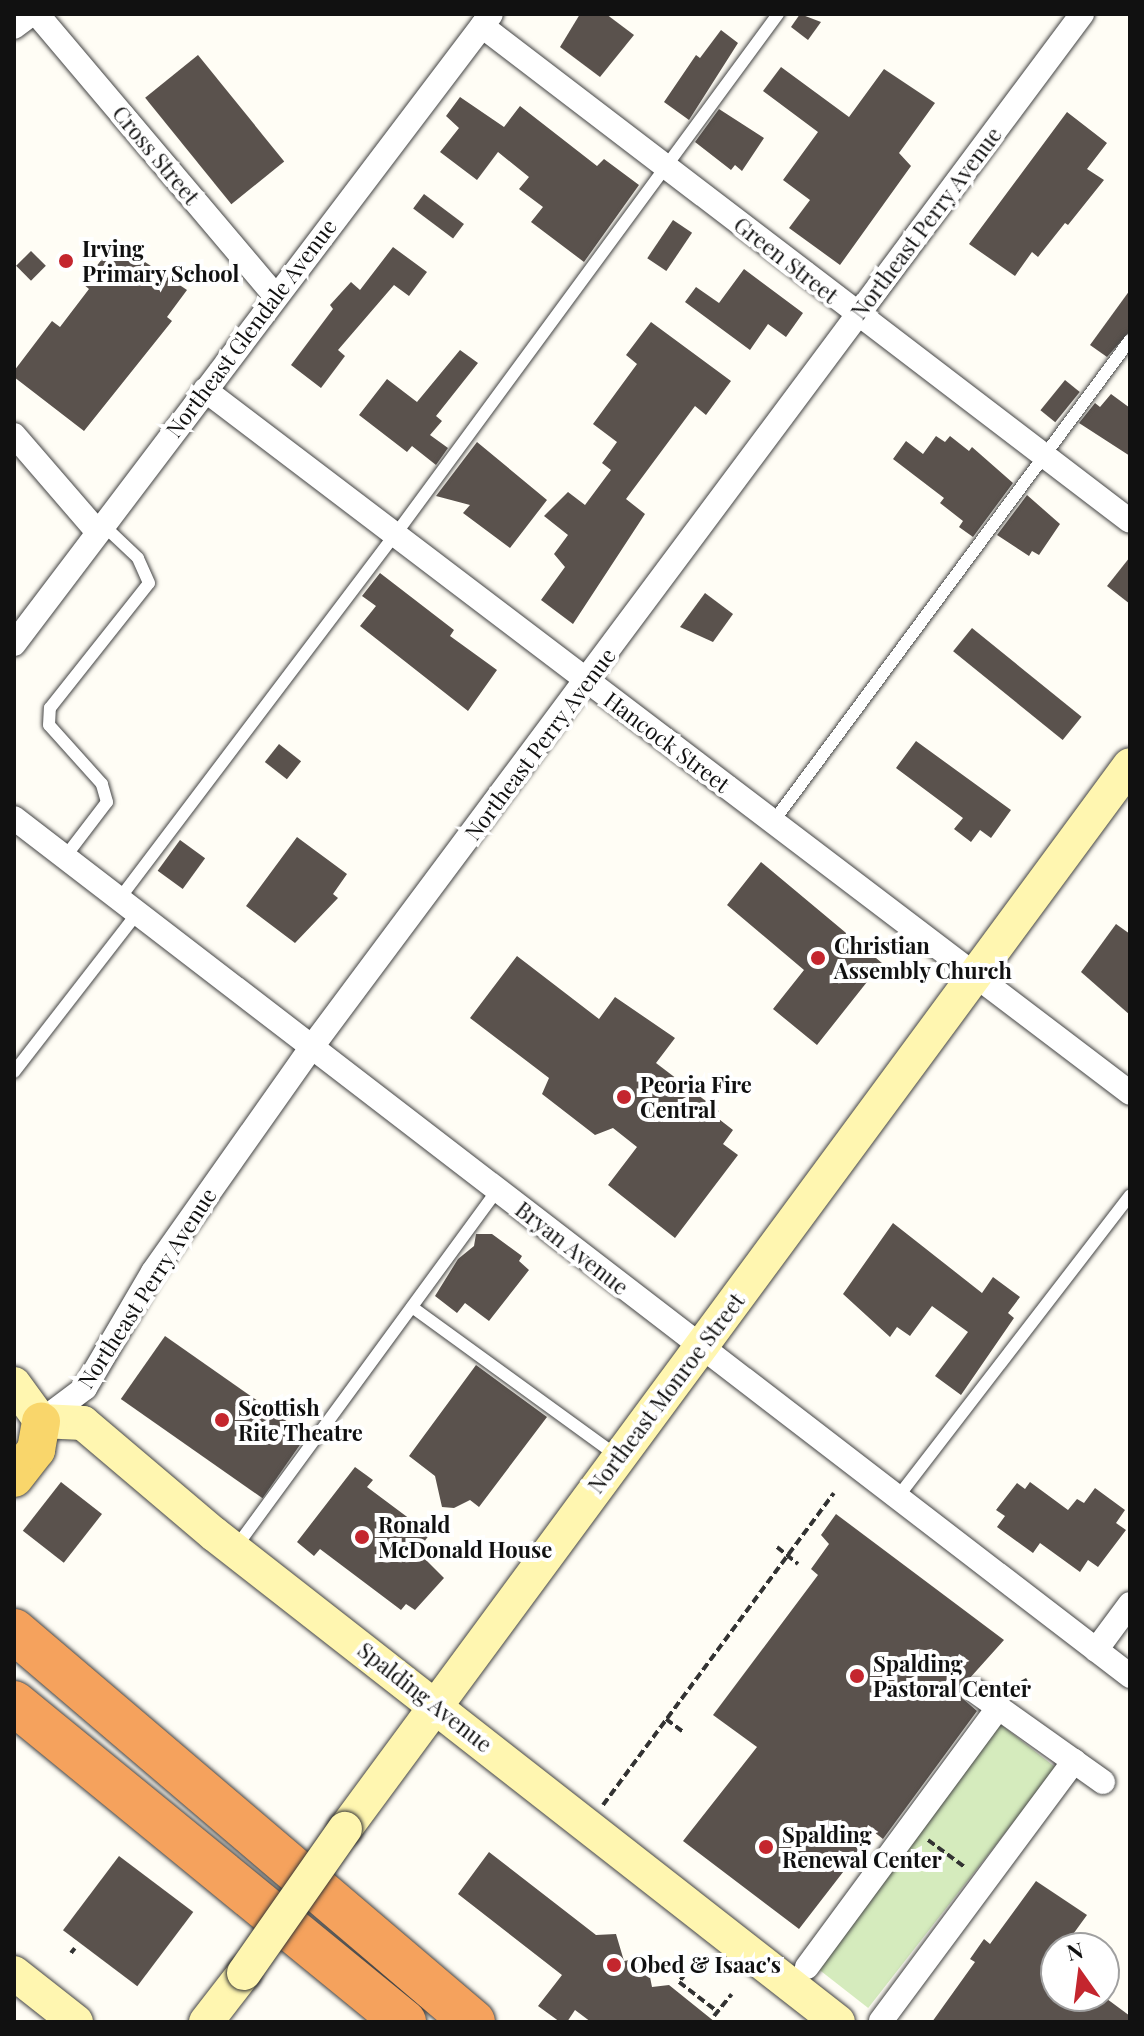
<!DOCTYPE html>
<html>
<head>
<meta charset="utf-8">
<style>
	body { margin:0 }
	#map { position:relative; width:1144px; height:2036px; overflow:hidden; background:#fffdf5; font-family:"Playfair Display",serif }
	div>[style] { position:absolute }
	.green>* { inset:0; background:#d5ebbd; transform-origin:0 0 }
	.building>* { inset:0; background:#5a524d; transform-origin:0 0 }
	.path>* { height:4px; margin-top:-2px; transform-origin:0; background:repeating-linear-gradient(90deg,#333 0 8px,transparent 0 12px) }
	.roads { filter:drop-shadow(0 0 2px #444) drop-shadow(0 0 2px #444) }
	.lane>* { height:12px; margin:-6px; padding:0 6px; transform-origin:6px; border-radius:6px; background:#fff }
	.street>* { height:24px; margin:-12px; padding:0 12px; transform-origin:12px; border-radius:12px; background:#fff }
	.secondary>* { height:34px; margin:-17px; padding:0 17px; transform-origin:17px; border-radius:17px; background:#fff6b0 }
	.primary>* { height:38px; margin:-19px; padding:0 19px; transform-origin:19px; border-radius:19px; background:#f9d66b }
	.highway>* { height:44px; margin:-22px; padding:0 22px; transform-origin:22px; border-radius:22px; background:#f5a25d }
	.bridges { filter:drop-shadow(0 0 2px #333) drop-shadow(0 0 2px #333) }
	.secondary-bridge>* { height:34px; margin:-17px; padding:0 17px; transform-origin:17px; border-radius:17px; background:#fff6b0 }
	.dots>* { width:22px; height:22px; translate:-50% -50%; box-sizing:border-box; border:4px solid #fff; border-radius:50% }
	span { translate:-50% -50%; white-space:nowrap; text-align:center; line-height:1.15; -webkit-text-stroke:8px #fff; paint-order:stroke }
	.street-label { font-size:22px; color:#111 }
	.poi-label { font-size:22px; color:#111; font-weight:700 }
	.left { translate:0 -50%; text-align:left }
	.frame { position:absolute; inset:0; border:16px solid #111; pointer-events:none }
	.north { position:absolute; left:1040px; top:1932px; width:80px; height:80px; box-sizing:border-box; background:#fff; border:2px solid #a0a0a0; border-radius:50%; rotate:346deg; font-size:22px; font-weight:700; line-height:32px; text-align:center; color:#111 }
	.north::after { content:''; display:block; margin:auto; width:28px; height:36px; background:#c4262e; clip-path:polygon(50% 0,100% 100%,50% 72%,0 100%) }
</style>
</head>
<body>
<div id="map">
	<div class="green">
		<i style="left:1000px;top:1724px;width:71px;height:305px;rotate:38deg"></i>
	</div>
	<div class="building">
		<i style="clip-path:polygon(580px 14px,606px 14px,634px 35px,600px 77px,560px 47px)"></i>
		<i style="clip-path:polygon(800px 14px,821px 22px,808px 40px,791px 27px)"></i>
		<i style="clip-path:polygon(721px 30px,738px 43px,689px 120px,664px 102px,696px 55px,700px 58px)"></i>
		<i style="left:198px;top:55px;width:137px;height:68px;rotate:51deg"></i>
		<i style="clip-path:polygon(781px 67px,849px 117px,884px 69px,935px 103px,899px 153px,911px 166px,840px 265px,789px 228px,810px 200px,783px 180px,818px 132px,763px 91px)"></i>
		<i style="clip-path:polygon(460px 97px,504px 127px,520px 106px,597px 166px,604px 159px,639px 185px,584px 262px,531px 222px,543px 207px,519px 189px,529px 177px,498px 152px,477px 180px,440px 152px,459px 128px,446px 116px)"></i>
		<i style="clip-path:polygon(719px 109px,764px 138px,742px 171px,735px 165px,731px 170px,695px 142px)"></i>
		<i style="clip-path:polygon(1067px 112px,1107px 143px,1087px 169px,1104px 180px,1068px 225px,1065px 223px,1038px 257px,1032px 252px,1015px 276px,969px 244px)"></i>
		<i style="left:424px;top:194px;width:50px;height:18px;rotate:37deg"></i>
		<i style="left:673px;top:220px;width:23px;height:46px;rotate:34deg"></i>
		<i style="clip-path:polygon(115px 242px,187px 290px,167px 317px,172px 321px,84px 431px,14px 377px,14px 371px,52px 321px,60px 327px,89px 289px,83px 284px)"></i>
		<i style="clip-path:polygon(393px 247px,427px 272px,409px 296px,394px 285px,338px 350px,345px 356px,321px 388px,291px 365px,333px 309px,330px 305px,351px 282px,360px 290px)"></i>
		<i style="left:31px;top:251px;width:21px;height:21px;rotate:45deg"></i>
		<i style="clip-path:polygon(744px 269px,803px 313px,786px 337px,768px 324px,750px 350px,685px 302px,696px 287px,719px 303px)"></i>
		<i style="clip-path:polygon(1130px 290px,1130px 331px,1107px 357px,1090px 345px)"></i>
		<i style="clip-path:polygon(651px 322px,731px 381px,706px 415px,695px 406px,626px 499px,645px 514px,573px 624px,541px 600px,565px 567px,554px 554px,568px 535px,544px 516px,568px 492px,585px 505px,611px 470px,602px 463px,617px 442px,593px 424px,637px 364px,626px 355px)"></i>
		<i style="clip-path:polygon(460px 350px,478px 363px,436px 416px,442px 421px,430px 435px,448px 448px,436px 465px,412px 446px,407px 452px,359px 415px,387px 379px,417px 402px)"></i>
		<i style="left:1065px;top:380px;width:19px;height:39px;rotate:39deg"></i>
		<i style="clip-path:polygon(1111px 394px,1130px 408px,1130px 456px,1079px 423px,1095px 403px,1100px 407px)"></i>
		<i style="clip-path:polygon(936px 436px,945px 442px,950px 436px,969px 451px,972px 447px,1013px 483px,973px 537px,959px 527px,963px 521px,940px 503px,944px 498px,893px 459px,906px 441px,923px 454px)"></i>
		<i style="clip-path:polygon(477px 442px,547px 500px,510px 548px,463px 513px,470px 505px,436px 496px)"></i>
		<i style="clip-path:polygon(1027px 495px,1060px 524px,1039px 555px,1032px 551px,1029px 556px,997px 535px)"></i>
		<i style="clip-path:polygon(1130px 557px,1130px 604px,1107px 586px)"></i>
		<i style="clip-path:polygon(380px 573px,454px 630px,450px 636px,497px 670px,468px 711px,360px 626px,376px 606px,362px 596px)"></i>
		<i style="clip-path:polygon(705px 593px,733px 614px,713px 642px,680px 627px)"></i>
		<i style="left:972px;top:628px;width:141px;height:30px;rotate:39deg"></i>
		<i style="clip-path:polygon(916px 741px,1011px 810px,991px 838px,980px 830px,971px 842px,954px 829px,963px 818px,896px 768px)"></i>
		<i style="left:279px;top:744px;width:28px;height:23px;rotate:38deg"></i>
		<i style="clip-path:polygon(297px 837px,347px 874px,333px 894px,338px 898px,295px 943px,246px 906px)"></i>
		<i style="left:180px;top:840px;width:31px;height:38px;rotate:36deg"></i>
		<i style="clip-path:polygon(761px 862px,882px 963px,817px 1045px,773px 1009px,804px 970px,727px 905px)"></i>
		<i style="clip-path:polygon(1116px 924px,1130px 934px,1130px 1015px,1081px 972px)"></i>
		<i style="clip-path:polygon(517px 956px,599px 1019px,615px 997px,675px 1038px,656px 1063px,719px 1111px,715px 1116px,733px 1130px,723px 1144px,738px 1155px,675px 1238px,608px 1185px,637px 1147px,613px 1128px,595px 1135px,542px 1094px,549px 1078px,470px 1018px)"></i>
		<i style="clip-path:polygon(893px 1223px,982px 1293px,993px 1277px,1020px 1297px,1008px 1313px,1014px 1318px,961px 1395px,935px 1376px,968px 1332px,932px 1306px,910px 1336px,897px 1327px,890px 1337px,843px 1294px)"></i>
		<i style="clip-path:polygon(476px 1234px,492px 1234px,522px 1256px,519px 1261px,529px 1270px,489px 1321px,465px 1303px,457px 1313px,435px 1296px,458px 1259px,474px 1246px)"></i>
		<i style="left:165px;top:1336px;width:173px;height:77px;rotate:35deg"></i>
		<i style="clip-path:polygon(476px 1365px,547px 1417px,479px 1507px,470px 1500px,454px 1508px,442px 1507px,435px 1476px,409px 1456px)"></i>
		<i style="clip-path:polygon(355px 1467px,373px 1480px,367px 1487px,430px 1534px,417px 1551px,444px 1578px,415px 1610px,406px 1604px,401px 1610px,320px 1549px,314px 1556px,297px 1542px)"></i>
		<i style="left:61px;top:1482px;width:52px;height:62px;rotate:38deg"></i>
		<i style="clip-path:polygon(1030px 1482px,1068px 1510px,1077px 1499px,1084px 1503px,1095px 1488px,1125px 1510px,1116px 1523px,1126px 1530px,1098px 1567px,1088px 1560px,1080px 1572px,1040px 1543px,1033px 1553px,997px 1527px,1005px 1516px,996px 1510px,1017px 1483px,1025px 1489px)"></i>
		<i style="clip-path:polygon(836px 1514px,1004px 1640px,960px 1689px,962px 1698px,977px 1711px,883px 1839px,874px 1832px,799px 1929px,683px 1841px,757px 1747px,713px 1715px,818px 1575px,811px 1569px,829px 1544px,821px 1535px)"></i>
		<i style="clip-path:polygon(489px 1852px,596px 1935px,616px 1934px,624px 1961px,646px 1957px,652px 1987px,669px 1985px,715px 2022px,591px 2022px,575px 2010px,567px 2022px,560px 2022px,538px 2006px,562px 1975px,458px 1894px)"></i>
		<i style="left:119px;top:1856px;width:93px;height:93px;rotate:37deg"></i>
		<i style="clip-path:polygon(1036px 1881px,1087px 1915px,1063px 1948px,1056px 1948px,1048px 1969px,1056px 1974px,1056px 1996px,1103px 1996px,1130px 2016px,1130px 2022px,932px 2022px,975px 1962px,970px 1959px,984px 1939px,990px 1944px)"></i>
	</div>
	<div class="path">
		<i style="left:777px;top:1547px;width:27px;rotate:39deg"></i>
		<i style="left:1011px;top:1688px;width:18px;rotate:-27deg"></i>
		<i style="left:666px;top:1719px;width:21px;rotate:37deg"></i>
		<i style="left:603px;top:1805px;width:388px;rotate:-53.5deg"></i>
		<i style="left:928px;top:1840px;width:47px;rotate:36.4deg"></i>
		<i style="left:71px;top:1953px;width:6px;rotate:-51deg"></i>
		<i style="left:693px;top:1964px;width:23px;rotate:128deg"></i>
		<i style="left:679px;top:1982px;width:49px;rotate:37.6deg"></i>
		<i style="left:714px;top:2016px;width:28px;rotate:-51deg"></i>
	</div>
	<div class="roads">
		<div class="lane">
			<i style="left:773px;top:822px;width:600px;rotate:-53.47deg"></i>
			<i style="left:65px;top:857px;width:69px;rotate:-52.6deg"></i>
			<i style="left:107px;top:802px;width:19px;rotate:-106deg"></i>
			<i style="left:102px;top:784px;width:79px;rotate:-131.9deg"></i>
			<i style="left:49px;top:725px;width:17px;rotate:-87deg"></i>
			<i style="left:50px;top:708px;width:159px;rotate:-51.6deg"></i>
			<i style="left:149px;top:583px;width:27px;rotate:-114deg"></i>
			<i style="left:138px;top:558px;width:50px;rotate:-136.6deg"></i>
			<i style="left:120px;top:898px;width:455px;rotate:-52.9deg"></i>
			<i style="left:395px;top:535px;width:647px;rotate:-53.68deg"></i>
			<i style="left:14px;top:1072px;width:202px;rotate:-52.2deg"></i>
			<i style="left:412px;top:1307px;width:253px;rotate:36deg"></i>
			<i style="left:897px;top:1498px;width:382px;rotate:-52.4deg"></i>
			<i style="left:236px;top:1547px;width:444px;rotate:-53.8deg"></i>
		</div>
		<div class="street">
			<i style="left:37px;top:14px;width:369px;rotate:49.8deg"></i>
			<i style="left:482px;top:26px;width:815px;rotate:37.38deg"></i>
			<i style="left:14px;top:27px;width:21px;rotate:-37deg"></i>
			<i style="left:205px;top:390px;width:1162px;rotate:37.23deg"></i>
			<i style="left:14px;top:435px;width:127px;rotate:49.2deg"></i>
			<i style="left:14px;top:644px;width:790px;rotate:-52.87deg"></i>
			<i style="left:14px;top:818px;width:1408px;rotate:37.55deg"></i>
			<i style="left:41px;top:1421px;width:55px;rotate:-36.9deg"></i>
			<i style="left:85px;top:1388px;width:134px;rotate:-59.6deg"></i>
			<i style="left:153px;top:1272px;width:279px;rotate:-54.8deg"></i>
			<i style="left:314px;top:1044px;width:1285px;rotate:-53.29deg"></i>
			<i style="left:1096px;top:1650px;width:57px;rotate:-53.5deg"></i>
			<i style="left:975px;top:1691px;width:157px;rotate:35.4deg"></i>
			<i style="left:807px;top:1967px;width:323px;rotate:-53.6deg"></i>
			<i style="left:881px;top:2021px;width:324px;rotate:-53.4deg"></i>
		</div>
		<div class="secondary">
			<i style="left:14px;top:1384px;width:46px;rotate:53.9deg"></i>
			<i style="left:41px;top:1421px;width:42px;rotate:2.7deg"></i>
			<i style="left:83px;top:1423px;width:172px;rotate:40.3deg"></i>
			<i style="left:214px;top:1534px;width:792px;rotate:38.03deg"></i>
			<i style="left:345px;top:1829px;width:1322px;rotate:-53.58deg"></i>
			<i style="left:14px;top:1973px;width:79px;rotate:38.3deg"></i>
			<i style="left:206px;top:2022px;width:62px;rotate:-52.2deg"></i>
		</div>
		<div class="primary">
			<i style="left:14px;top:1478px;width:36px;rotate:-52deg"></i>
			<i style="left:36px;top:1450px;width:29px;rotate:-80deg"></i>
		</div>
		<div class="highway">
			<i style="left:14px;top:1631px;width:603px;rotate:40.43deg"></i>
			<i style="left:14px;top:1703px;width:504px;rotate:39.28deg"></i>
		</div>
	</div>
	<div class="bridges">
		<div class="secondary-bridge">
			<i style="left:244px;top:1973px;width:176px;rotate:-55deg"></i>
		</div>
	</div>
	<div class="dots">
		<i style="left:66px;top:261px;background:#c4262e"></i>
		<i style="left:818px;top:958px;background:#c4262e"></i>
		<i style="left:624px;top:1097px;background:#c4262e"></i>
		<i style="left:222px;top:1420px;background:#c4262e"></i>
		<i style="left:362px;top:1537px;background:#c4262e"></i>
		<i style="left:857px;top:1676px;background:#c4262e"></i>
		<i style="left:766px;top:1847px;background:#c4262e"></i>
		<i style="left:614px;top:1965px;background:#c4262e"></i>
	</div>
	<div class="street-label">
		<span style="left:156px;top:155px;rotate:50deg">Cross Street</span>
		<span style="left:926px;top:223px;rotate:-53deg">Northeast Perry Avenue</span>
		<span style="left:786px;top:260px;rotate:38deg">Green Street</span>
		<span style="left:251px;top:328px;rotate:-53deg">Northeast Glendale Avenue</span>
		<span style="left:667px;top:742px;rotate:37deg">Hancock Street</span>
		<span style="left:540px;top:744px;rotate:-53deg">Northeast Perry Avenue</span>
		<span style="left:572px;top:1248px;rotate:38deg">Bryan Avenue</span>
		<span style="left:147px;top:1288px;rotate:-57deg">Northeast Perry Avenue</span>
		<span style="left:666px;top:1393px;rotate:-53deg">Northeast Monroe Street</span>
		<span style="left:425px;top:1697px;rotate:38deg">Spalding Avenue</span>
	</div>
	<div class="poi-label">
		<span class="left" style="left:82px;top:261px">Irving<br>Primary School</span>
		<span class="left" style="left:834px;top:958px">Christian<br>Assembly Church</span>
		<span class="left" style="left:640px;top:1097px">Peoria Fire<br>Central</span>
		<span class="left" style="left:238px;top:1420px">Scottish<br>Rite Theatre</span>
		<span class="left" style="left:378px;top:1537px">Ronald<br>McDonald House</span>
		<span class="left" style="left:873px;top:1676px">Spalding<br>Pastoral Center</span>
		<span class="left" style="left:782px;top:1847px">Spalding<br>Renewal Center</span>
		<span class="left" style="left:630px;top:1965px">Obed &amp; Isaac's</span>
	</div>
	<div class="frame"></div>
	<div class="north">N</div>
</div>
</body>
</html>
